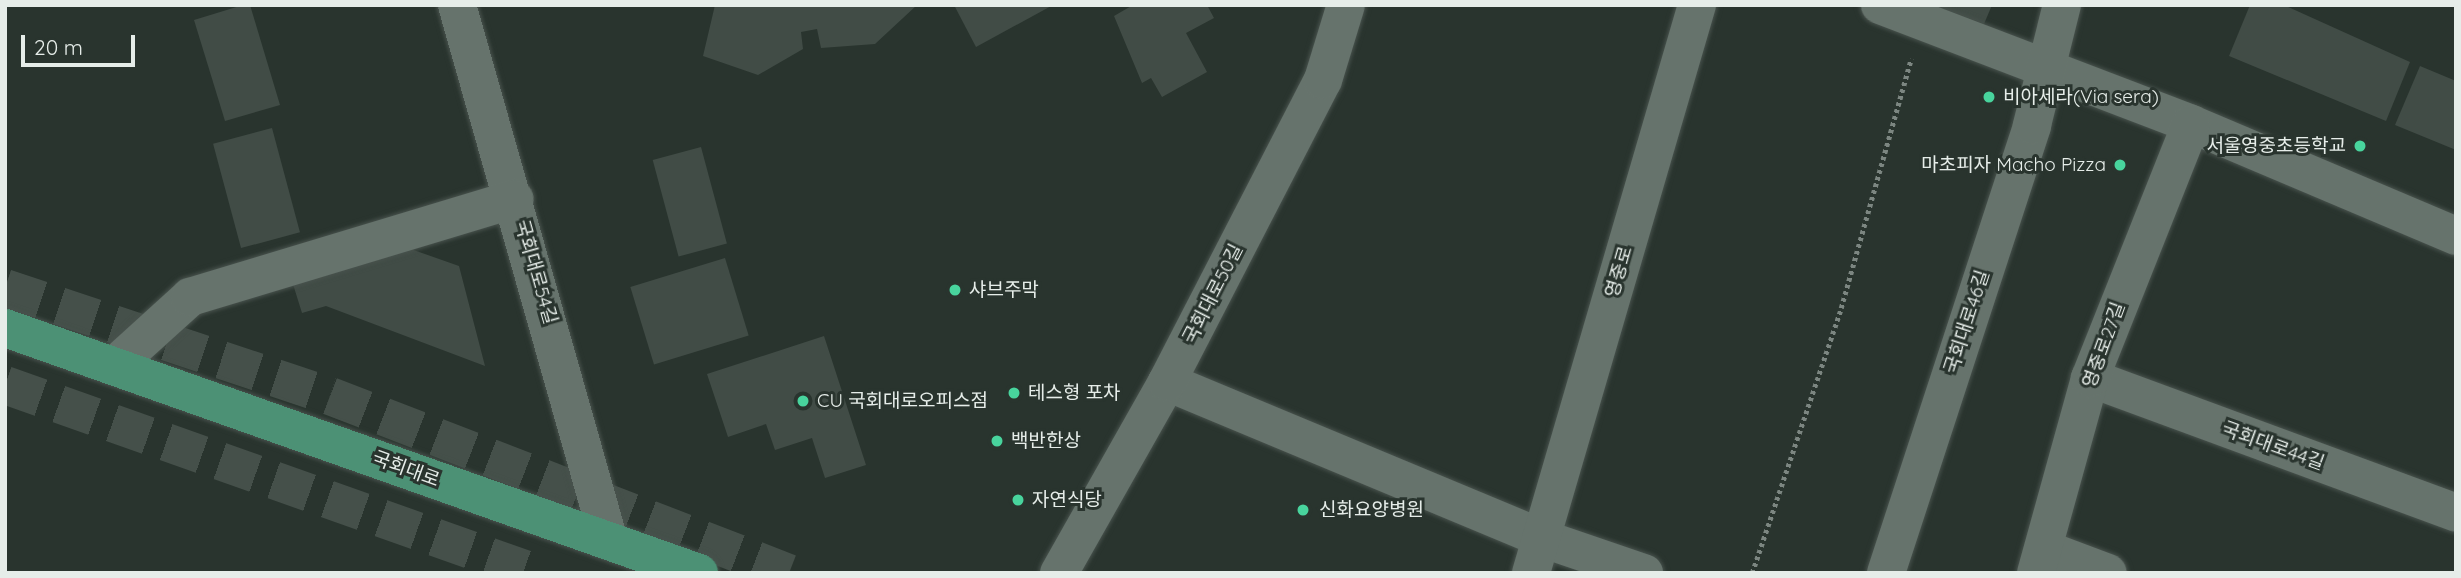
<!DOCTYPE html>
<html>
<head>
<meta charset="utf-8">
<style>
	body { margin:0 }
	#map { position:relative; width:2461px; height:578px; overflow:hidden; background:#29342e; font-family:Quicksand,"Noto Sans KR",sans-serif }
	div>[style] { position:absolute }
	.building>* { inset:0; background:#414c46; transform-origin:0 0 }
	.highway-tunnel>* { height:38px; margin-top:-19px; transform-origin:0; background:repeating-linear-gradient(90deg,#45504a 0 38px,transparent 0 57px) }
	.path>* { height:4.5px; margin-top:-2.25px; transform-origin:0; background:repeating-linear-gradient(90deg,#7c8681 0 3.5px,transparent 0 7px) }
	.roads { filter:drop-shadow(0 0 2px #48524d) drop-shadow(0 0 2px #48524d) }
	.street>* { height:38px; margin:-19px; padding:0 19px; transform-origin:19px; border-radius:19px; background:#66736c }
	.secondary>* { height:38px; margin:-19px; padding:0 19px; transform-origin:19px; border-radius:19px; background:#66736c }
	.primary>* { height:38px; margin:-19px; padding:0 19px; transform-origin:19px; border-radius:19px; background:#4c9175 }
	.dots>* { width:19px; height:19px; translate:-50% -50%; box-sizing:border-box; border:4px solid #29342e; border-radius:50% }
	span { translate:-50% -50%; white-space:nowrap; text-align:center; line-height:1.15; -webkit-text-stroke:6px #29342e; paint-order:stroke }
	.poi-label { font-size:19px; color:#e6ede9 }
	.left { translate:0 -50%; text-align:left }
	.right { translate:-100% -50%; text-align:right }
	.street-label { font-size:19px; color:#e6ede9 }
	.frame { position:absolute; inset:0; border:7px solid #e6ede9; pointer-events:none }
	.scale { position:absolute; left:21px; top:35px; width:114px; height:32px; box-sizing:border-box; border:4px solid #e6ede9; border-top:0; padding-left:9px; font-size:21px; line-height:24px; white-space:nowrap; color:#e6ede9; -webkit-text-stroke:5px #29342e; paint-order:stroke }
</style>
</head>
<body>
<div id="map">
	<div class="building">
		<i style="clip-path:polygon(243px 5px,250px 5px,280px 105px,225px 121px,194px 20px)"></i>
		<i style="clip-path:polygon(715px 5px,917px 5px,875px 44px,821px 48px,817px 29px,801px 32px,803px 49px,758px 75px,703px 56px)"></i>
		<i style="clip-path:polygon(954px 5px,1053px 5px,976px 47px)"></i>
		<i style="clip-path:polygon(1133px 5px,1207px 5px,1214px 18px,1186px 33px,1207px 72px,1162px 97px,1151px 78px,1142px 83px,1114px 16px)"></i>
		<i style="clip-path:polygon(1933px 5px,1992px 5px,1984px 24px)"></i>
		<i style="clip-path:polygon(2250px 5px,2284px 5px,2410px 62px,2386px 121px,2229px 56px)"></i>
		<i style="clip-path:polygon(2420px 66px,2456px 81px,2456px 150px,2395px 125px)"></i>
		<i style="left:272px;top:128px;width:108px;height:61px;rotate:75deg"></i>
		<i style="left:701px;top:147px;width:100px;height:50px;rotate:75deg"></i>
		<i style="clip-path:polygon(405px 247px,459px 266px,485px 366px,326px 306px,302px 313px,292px 281px)"></i>
		<i style="left:725px;top:258px;width:81px;height:99px;rotate:73deg"></i>
		<i style="clip-path:polygon(824px 336px,866px 465px,825px 478px,812px 438px,775px 450px,766px 424px,728px 437px,707px 374px)"></i>
	</div>
	<div class="highway-tunnel">
		<i style="left:5px;top:288px;width:342px;rotate:18.4deg"></i>
		<i style="left:330px;top:396px;width:492px;rotate:21.1deg"></i>
		<i style="left:5px;top:385px;width:563px;rotate:19.5deg"></i>
	</div>
	<div class="path">
		<i style="left:1752px;top:573px;width:280px;rotate:-71.4deg"></i>
		<i style="left:1841px;top:308px;width:259px;rotate:-74.3deg"></i>
	</div>
	<div class="roads">
		<div class="street">
			<i style="left:457px;top:5px;width:557px;rotate:74.17deg"></i>
			<i style="left:1880px;top:5px;width:333px;rotate:20.9deg"></i>
			<i style="left:2191px;top:124px;width:288px;rotate:22.9deg"></i>
			<i style="left:114px;top:366px;width:103px;rotate:-42.2deg"></i>
			<i style="left:190px;top:297px;width:339px;rotate:-16.8deg"></i>
			<i style="left:2090px;top:378px;width:390px;rotate:20.2deg"></i>
			<i style="left:1167px;top:382px;width:405px;rotate:22.6deg"></i>
			<i style="left:1541px;top:538px;width:109px;rotate:18.8deg"></i>
			<i style="left:2044px;top:549px;width:68px;rotate:20.6deg"></i>
			<i style="left:1059px;top:573px;width:219px;rotate:-60.5deg"></i>
			<i style="left:1167px;top:382px;width:340px;rotate:-62.7deg"></i>
			<i style="left:1323px;top:80px;width:78px;rotate:-73deg"></i>
			<i style="left:1886px;top:573px;width:471px;rotate:-71.9deg"></i>
			<i style="left:2032px;top:125px;width:124px;rotate:-76deg"></i>
			<i style="left:2036px;top:573px;width:202px;rotate:-74.5deg"></i>
			<i style="left:2090px;top:378px;width:273px;rotate:-68.3deg"></i>
		</div>
		<div class="secondary">
			<i style="left:1531px;top:573px;width:592px;rotate:-73.71deg"></i>
		</div>
		<div class="primary">
			<i style="left:5px;top:328px;width:736px;rotate:19.44deg"></i>
		</div>
	</div>
	<div class="dots">
		<i style="left:1989px;top:97px;background:#48d49d"></i>
		<i style="left:2360px;top:146px;background:#48d49d"></i>
		<i style="left:2120px;top:165px;background:#48d49d"></i>
		<i style="left:955px;top:290px;background:#48d49d"></i>
		<i style="left:1014px;top:393px;background:#48d49d"></i>
		<i style="left:803px;top:401px;background:#48d49d"></i>
		<i style="left:997px;top:441px;background:#48d49d"></i>
		<i style="left:1018px;top:500px;background:#48d49d"></i>
		<i style="left:1303px;top:510px;background:#48d49d"></i>
	</div>
	<div class="poi-label">
		<span class="left" style="left:2003px;top:97px">비아세라(Via sera)</span>
		<span class="right" style="left:2346px;top:146px">서울영중초등학교</span>
		<span class="right" style="left:2106px;top:165px">마초피자 Macho Pizza</span>
		<span class="left" style="left:969px;top:290px">샤브주막</span>
		<span class="left" style="left:1028px;top:393px">테스형 포차</span>
		<span class="left" style="left:817px;top:401px">CU 국회대로오피스점</span>
		<span class="left" style="left:1011px;top:441px">백반한상</span>
		<span class="left" style="left:1032px;top:500px">자연식당</span>
		<span class="left" style="left:1319px;top:510px">신화요양병원</span>
	</div>
	<div class="street-label">
		<span style="left:536px;top:272px;rotate:74deg">국회대로54길</span>
		<span style="left:1619px;top:272px;rotate:-74deg">영중로</span>
		<span style="left:1213px;top:294px;rotate:-63deg">국회대로50길</span>
		<span style="left:1967px;top:322px;rotate:-72deg">국회대로46길</span>
		<span style="left:2104px;top:345px;rotate:-70deg">영중로27길</span>
		<span style="left:2273px;top:446px;rotate:20deg">국회대로44길</span>
		<span style="left:406px;top:469px;rotate:20deg">국회대로</span>
	</div>
	<div class="frame"></div>
	<div class="scale">20 m</div>
</div>
</body>
</html>
